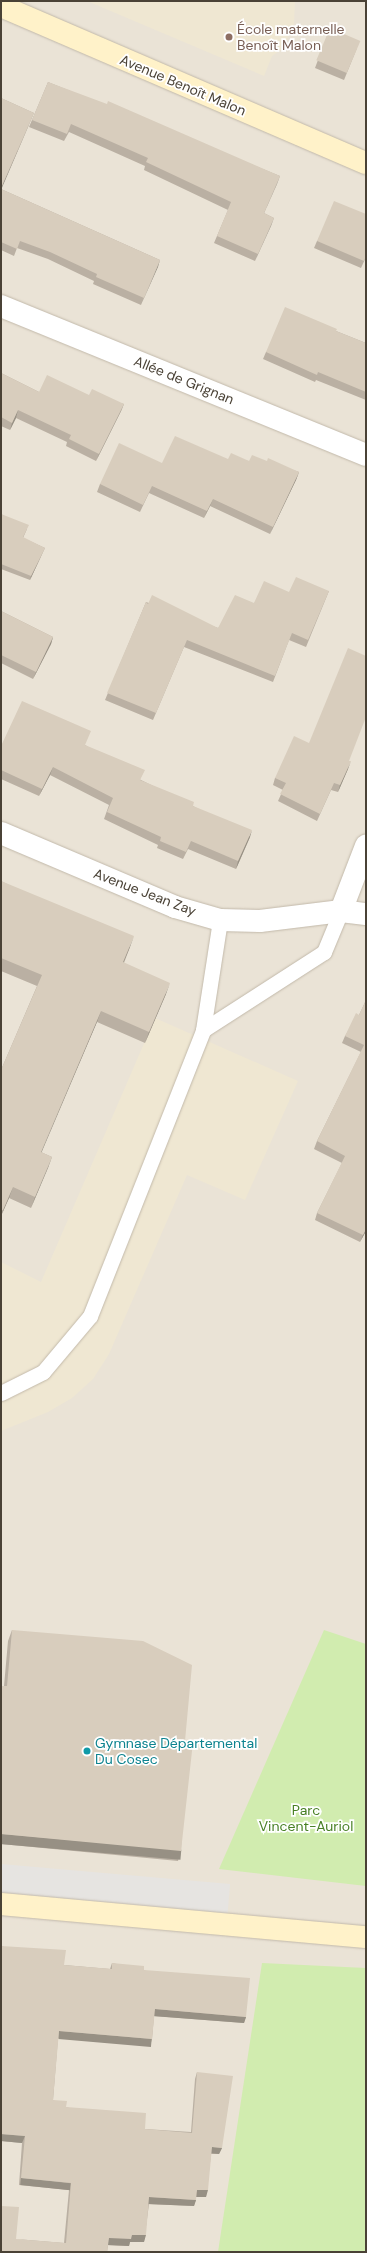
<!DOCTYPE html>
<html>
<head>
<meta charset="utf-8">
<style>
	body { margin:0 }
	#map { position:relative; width:367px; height:2253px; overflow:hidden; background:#f5f1e9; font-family:"DM Sans",sans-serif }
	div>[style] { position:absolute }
	.residential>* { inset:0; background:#eae3d6; transform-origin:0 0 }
	.education>* { inset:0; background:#efe7d2 }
	.green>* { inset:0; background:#d1ecaf }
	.parking>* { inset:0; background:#e6e4e1; transform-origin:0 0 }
	.roads { filter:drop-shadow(0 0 1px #c2b9aa) drop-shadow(0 0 1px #c2b9aa) }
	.lane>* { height:15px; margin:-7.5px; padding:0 7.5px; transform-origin:7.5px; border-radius:7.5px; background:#fff }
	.street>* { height:22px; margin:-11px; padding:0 11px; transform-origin:11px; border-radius:11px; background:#fff }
	.secondary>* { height:22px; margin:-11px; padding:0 11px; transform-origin:11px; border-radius:11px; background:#fff2c9 }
	.wall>* { inset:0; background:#bab0a3 }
	.shaded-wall>* { inset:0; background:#979084; transform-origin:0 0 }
	.building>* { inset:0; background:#d8cdbd; transform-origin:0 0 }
	.dots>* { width:11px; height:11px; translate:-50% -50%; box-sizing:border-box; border:2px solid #fff; border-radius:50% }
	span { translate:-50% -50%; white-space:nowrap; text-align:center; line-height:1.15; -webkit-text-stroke:3.5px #fff; paint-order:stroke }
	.education-label { font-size:14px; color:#785e54 }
	.left { translate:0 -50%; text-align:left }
	.street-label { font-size:14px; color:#4a4236 }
	.culture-label { font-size:14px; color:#0d838f }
	.park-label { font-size:14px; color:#488025 }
	.frame { position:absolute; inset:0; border:2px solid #4a4236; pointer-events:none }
</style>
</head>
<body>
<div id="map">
	<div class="residential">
		<i style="left:1px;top:1px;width:365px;height:2251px"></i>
	</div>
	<div class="education">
		<i style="clip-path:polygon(87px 1px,295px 1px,294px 24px,282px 49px,272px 56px,264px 76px)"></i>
		<i style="clip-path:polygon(155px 1018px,298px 1081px,245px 1200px,187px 1175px,109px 1354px,93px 1379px,72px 1398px,48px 1412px,1px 1431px,1px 1262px,41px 1282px)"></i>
	</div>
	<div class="green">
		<i style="clip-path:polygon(324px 1630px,366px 1644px,366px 1886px,219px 1869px)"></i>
		<i style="clip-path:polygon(262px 1963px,366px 1968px,366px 2252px,218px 2252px)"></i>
	</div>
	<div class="parking">
		<i style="left:1px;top:1864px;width:230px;height:30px;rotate:5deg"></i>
	</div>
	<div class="roads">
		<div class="lane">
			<i style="left:203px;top:1030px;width:111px;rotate:-81.2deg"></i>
			<i style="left:1px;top:1393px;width:47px;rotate:-26.6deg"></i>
			<i style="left:43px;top:1372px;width:73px;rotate:-50deg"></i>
			<i style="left:90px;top:1316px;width:308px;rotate:-68.4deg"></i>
			<i style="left:203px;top:1030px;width:144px;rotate:-32.8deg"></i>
			<i style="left:324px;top:952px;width:44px;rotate:-67.5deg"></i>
		</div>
		<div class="street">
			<i style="left:1px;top:306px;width:394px;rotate:22.2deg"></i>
			<i style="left:1px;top:833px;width:189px;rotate:23deg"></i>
			<i style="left:175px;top:907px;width:47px;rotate:16.1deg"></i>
			<i style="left:220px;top:920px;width:40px;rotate:1.4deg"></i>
			<i style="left:260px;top:921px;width:82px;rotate:-7deg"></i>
			<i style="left:341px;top:911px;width:25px;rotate:7deg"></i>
			<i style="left:341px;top:911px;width:70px;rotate:-69deg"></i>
		</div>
		<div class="secondary">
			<i style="left:1px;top:6px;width:397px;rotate:23.3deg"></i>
			<i style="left:1px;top:1904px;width:366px;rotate:5.2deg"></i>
		</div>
	</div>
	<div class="wall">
		<i style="clip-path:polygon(330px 28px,357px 48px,344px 80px,315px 68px)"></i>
		<i style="clip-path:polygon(48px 82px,280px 176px,264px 213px,274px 218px,255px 261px,214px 243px,228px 210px,144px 170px,145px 166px,69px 132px,64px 141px,29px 127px)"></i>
		<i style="clip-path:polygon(1px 98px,34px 113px,1px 189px,160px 260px,141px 305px,93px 284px,94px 281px,48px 259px,17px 248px,14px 256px,1px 250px)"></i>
		<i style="clip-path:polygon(366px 214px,366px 257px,361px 268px,314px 248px,317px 241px)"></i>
		<i style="clip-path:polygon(336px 331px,366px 343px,366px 400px,316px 380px,315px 382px,263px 359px,266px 352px)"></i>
		<i style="clip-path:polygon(1px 373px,39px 392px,89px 395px,124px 404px,121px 411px,96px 461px,66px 446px,67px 442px,16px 418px,10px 430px,1px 426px)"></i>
		<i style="clip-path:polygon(228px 459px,249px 461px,267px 461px,299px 472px,296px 480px,270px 534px,210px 506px,204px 518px,149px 493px,140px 512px,97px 492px,100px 484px,162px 463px)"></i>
		<i style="clip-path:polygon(1px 514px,27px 529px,23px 538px,45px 548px,30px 580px,1px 569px)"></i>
		<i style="clip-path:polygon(329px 591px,306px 647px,289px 640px,273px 682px,184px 647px,153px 720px,105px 700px,146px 602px,218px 628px,254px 603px,289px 592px)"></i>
		<i style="clip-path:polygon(1px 611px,53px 637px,51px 644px,33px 679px,1px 663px)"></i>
		<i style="clip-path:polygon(85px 745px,141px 780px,193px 806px,250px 837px,236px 869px,188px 849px,183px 859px,157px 848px,158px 845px,104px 819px,109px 805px,50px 775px,39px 796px,1px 779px,1px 746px)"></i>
		<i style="clip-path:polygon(349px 761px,348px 769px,338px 792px,331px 790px,317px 821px,278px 801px,283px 790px,273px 785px,275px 778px)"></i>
		<i style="clip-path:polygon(1px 881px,130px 947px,124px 963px,166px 994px,145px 1043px,97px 1022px,41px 1152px,52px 1157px,31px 1208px,9px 1198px,1px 1216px,1px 1070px,37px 986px,1px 971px)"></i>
		<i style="clip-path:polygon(366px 1000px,366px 1231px,360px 1242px,315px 1220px,317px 1213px,342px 1163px,314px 1149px,317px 1141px,361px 1052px,342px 1043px,345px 1036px,359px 1015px)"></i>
		<i style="clip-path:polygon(12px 1630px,185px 1741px,181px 1851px,178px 1861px,1px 1844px,1px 1686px,4px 1686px,8px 1641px)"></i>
		<i style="clip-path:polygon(1px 1946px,64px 1965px,110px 1969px,112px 1963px,144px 1970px,246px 2017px,244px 2023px,154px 2016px,152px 2039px,150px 2046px,58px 2038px,53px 2100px,66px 2107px,145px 2129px,191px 2132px,195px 2079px,197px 2072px,222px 2148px,219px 2154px,211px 2154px,206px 2197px,196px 2197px,196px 2200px,194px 2206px,149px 2204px,144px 2242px,130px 2242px,129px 2246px,108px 2245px,107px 2252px,16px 2239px,64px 2243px,69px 2190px,19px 2185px,22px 2143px,1px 2141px)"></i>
	</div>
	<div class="shaded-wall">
		<i style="clip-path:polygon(34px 113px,1px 190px,1px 188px)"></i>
		<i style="clip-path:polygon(280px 176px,277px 184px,261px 220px,264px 213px)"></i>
		<i style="clip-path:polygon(274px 218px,271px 226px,255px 261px,258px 254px)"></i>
		<i style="clip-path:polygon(160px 260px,158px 267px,141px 305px,144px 298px)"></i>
		<i style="clip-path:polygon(124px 404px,121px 411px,96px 461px,99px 454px)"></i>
		<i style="clip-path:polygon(18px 410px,16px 418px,10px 430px,12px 423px)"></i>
		<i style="clip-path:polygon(299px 472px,296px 480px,270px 534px,273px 527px)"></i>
		<i style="clip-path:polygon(213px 499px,210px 506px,204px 518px,207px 511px)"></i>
		<i style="clip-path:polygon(45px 548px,43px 552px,30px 580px,31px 576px)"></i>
		<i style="clip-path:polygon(53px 637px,51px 644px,33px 679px,36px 672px)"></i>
		<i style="clip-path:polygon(351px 761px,348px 769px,338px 792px,340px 785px)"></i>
		<i style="clip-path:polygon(53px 767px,50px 775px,39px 796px,42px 789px)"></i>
		<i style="clip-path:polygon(252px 830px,250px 837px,236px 869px,238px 861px)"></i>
		<i style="clip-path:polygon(134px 936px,130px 947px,119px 973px,123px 962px)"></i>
		<i style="clip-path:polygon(170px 983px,166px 994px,145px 1043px,149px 1032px)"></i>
		<i style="clip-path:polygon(101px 1011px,97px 1022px,37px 1163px,41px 1152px)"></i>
		<i style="clip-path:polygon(52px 1157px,48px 1168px,31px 1208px,35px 1197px)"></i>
		<i style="clip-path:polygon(13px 1187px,9px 1198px,1px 1216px,3px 1210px)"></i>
		<i style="clip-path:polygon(366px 1229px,366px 1231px,360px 1242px,363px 1235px)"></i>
		<i style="left:1px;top:1834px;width:181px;height:10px;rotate:5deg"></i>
		<i style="clip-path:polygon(155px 2009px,246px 2017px,244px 2023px,152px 2016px)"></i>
		<i style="left:59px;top:2031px;width:93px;height:8px;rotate:5deg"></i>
		<i style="clip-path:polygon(1px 2134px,25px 2136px,22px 2143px,1px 2141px)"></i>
		<i style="clip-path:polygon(212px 2147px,222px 2148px,219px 2154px,209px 2153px)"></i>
		<i style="left:21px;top:2178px;width:50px;height:7px;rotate:6deg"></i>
		<i style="clip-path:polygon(197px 2190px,208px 2190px,206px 2197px,194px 2197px)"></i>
		<i style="clip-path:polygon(149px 2197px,196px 2200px,194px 2206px,147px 2204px)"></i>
		<i style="clip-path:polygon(132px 2235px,146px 2235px,144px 2242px,130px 2242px,129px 2246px,106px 2245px,109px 2238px)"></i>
	</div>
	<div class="building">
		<i style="left:330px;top:28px;width:33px;height:35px;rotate:23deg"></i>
		<i style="clip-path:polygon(48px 82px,107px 104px,108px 101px,280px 176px,264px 213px,274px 218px,258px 254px,217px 236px,231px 202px,146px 162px,148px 158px,71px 124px,67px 134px,32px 120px)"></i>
		<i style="clip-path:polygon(1px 98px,34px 113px,1px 188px)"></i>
		<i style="clip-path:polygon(1px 189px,160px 260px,144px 298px,96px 277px,97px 274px,50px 252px,20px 241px,17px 249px,1px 242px)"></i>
		<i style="clip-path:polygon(334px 201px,366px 214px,366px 256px,364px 261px,317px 241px)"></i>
		<i style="clip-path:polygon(285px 307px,337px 329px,336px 331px,366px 343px,366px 392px,318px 372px,317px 375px,266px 352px)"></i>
		<i style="clip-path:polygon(1px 373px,39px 392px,47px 375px,89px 395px,92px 389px,124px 404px,99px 454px,69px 439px,71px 435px,18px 410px,12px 423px,1px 417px)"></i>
		<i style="clip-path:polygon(175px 436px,228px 459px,231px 453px,249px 461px,252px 455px,267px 461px,268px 458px,299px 472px,273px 527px,213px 499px,207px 511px,152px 486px,143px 505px,100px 484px,119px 443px,162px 463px)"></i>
		<i style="clip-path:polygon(1px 514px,29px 525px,23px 537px,45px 548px,31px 576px,1px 564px)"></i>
		<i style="clip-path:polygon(296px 577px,329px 591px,308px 640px,292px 633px,275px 676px,187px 640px,156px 713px,107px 693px,146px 602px,148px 604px,152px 595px,218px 628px,235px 595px,254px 603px,264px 581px,289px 592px)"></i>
		<i style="clip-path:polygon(1px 611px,53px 637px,36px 672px,1px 655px)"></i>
		<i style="clip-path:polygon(348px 648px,366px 656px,366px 717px,349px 761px,351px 761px,340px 785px,334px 783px,320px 814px,280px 794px,286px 783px,275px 778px,294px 736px,309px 743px)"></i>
		<i style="clip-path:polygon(22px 701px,91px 731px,85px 745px,145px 770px,140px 780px,194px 802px,193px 806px,252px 830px,238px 861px,191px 841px,186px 852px,160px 841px,161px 837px,107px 812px,113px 798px,53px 767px,42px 789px,1px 770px,1px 746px)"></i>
		<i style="clip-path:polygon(1px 881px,134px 936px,123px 962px,170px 983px,149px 1032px,101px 1011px,41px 1152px,52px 1157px,35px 1197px,13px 1187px,3px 1210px,1px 1210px,1px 1070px,42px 975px,1px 958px)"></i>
		<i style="clip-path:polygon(366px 1000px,366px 1229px,363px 1235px,317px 1213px,345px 1156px,317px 1141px,364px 1045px,345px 1036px,356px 1013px,359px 1015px)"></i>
		<i style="clip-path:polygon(12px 1630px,143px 1641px,192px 1665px,185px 1741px,193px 1742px,181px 1851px,1px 1834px,1px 1686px,7px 1686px)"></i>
		<i style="clip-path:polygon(1px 1946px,66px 1950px,64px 1965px,112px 1969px,112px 1963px,144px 1966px,144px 1970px,250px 1978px,246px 2017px,155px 2009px,152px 2039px,59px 2031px,53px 2100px,67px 2101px,66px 2107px,146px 2113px,145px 2129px,192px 2133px,197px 2072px,233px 2076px,222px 2148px,212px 2147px,208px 2190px,197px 2190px,196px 2200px,149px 2197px,146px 2235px,132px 2235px,131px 2239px,109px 2238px,107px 2252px,1px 2252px,1px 2206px,19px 2207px,16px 2239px,66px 2243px,71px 2183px,21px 2178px,25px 2136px,1px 2134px)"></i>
	</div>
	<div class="dots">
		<i style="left:229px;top:37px;background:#8d6e63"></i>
		<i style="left:87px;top:1751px;background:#0f9aa8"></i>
	</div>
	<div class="education-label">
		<span class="left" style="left:237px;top:37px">École maternelle<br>Benoît Malon</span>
	</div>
	<div class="street-label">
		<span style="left:183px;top:85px;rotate:23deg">Avenue Benoît Malon</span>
		<span style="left:184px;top:380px;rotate:22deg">Allée de Grignan</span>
		<span style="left:145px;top:892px;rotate:21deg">Avenue Jean Zay</span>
	</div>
	<div class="culture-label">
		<span class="left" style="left:95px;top:1751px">Gymnase Départemental<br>Du Cosec</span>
	</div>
	<div class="park-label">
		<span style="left:306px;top:1818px">Parc<br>Vincent-Auriol</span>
	</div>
	<div class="frame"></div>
</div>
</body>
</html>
